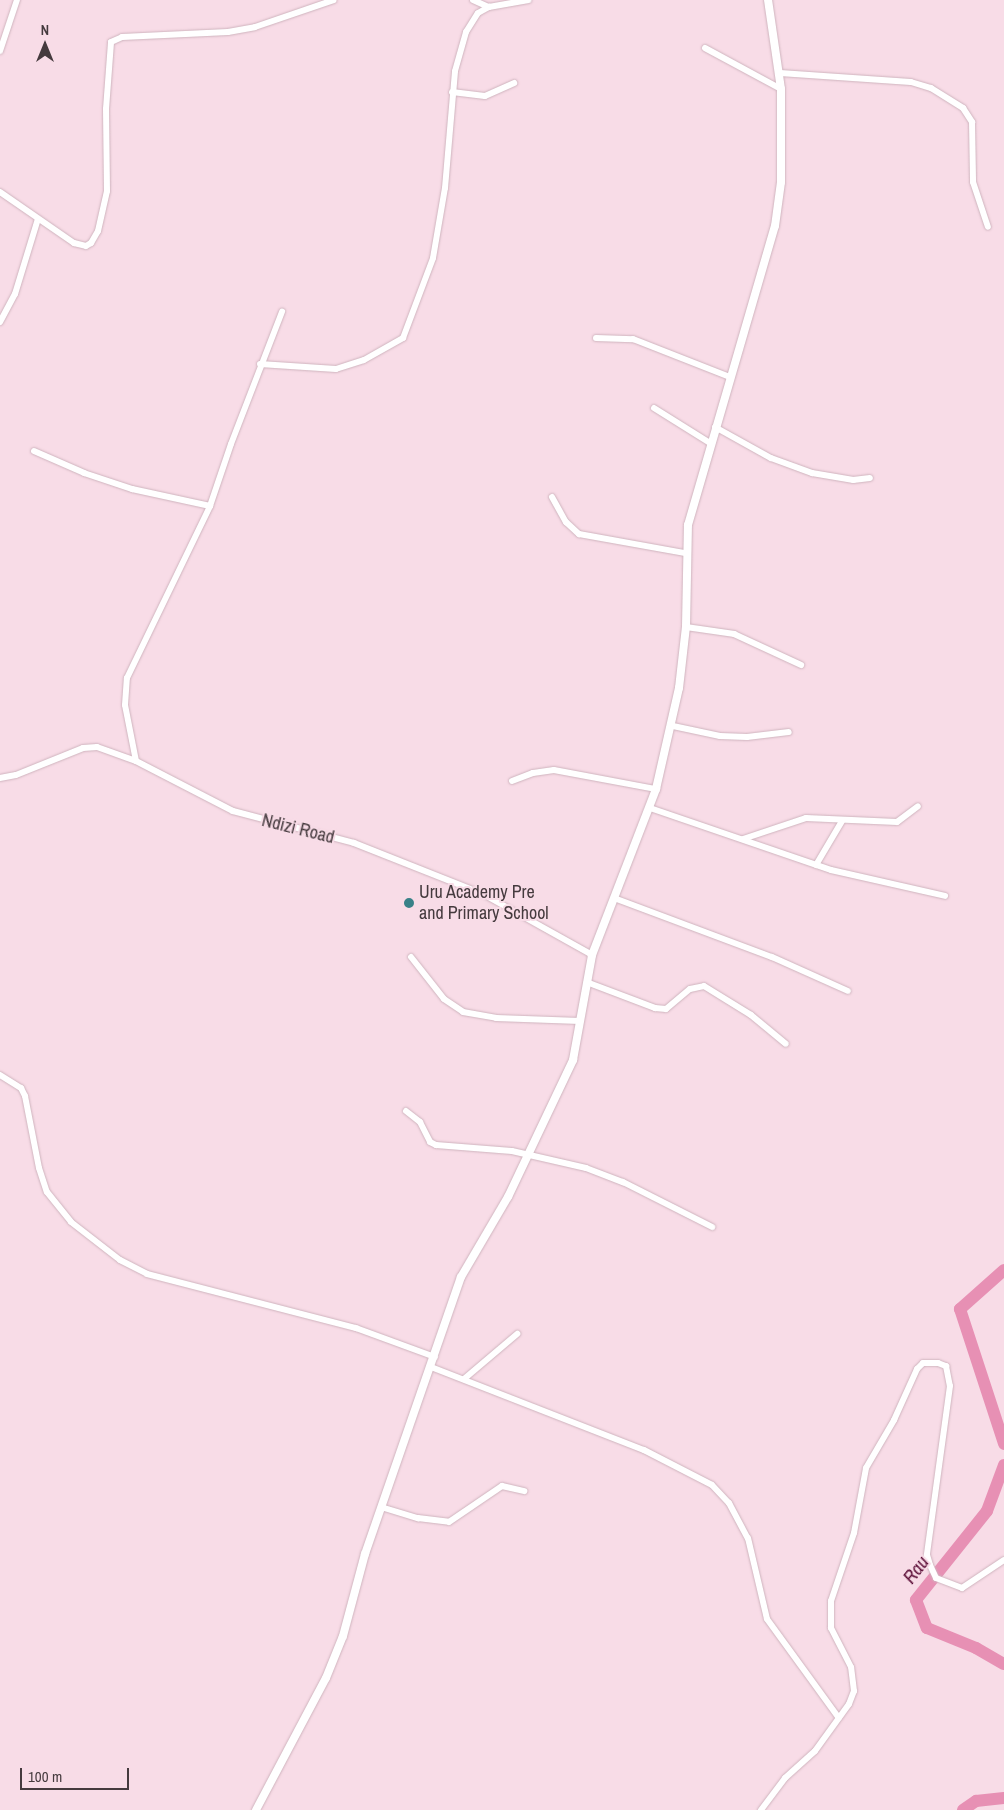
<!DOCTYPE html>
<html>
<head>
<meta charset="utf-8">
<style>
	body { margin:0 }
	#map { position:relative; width:1004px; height:1810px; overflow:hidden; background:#f8dce7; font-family:"Archivo Narrow",sans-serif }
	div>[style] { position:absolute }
	.river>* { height:12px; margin:-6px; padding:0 6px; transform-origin:6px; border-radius:6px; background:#e790b4 }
	.roads { filter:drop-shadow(0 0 1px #cfb4be) drop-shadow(0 0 1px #cfb4be) }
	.minor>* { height:6px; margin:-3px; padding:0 3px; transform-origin:3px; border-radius:3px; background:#fff }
	.tertiary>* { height:8px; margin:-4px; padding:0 4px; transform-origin:4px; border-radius:4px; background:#fff }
	.dots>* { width:14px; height:14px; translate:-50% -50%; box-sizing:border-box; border:2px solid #f8dce7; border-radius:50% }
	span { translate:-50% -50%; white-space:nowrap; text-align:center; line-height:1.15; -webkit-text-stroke:4px #f8dce7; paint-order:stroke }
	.street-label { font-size:18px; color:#453a3e }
	.poi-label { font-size:18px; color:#453a3e }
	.left { translate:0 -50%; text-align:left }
	.water-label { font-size:19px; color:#5a0c35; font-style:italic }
	.north { position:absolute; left:20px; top:20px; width:50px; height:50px; -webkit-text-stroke:4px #f8dce7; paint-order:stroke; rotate:0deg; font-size:14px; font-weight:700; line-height:20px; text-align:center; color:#453a3e }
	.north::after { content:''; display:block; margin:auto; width:18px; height:22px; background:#453a3e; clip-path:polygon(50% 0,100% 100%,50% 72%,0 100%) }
	.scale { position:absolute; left:20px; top:1768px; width:109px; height:22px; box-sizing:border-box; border:2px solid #453a3e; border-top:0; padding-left:6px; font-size:15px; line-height:18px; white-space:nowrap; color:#453a3e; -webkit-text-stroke:4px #f8dce7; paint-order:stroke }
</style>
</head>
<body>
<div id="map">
	<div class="river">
		<i style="left:1004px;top:1270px;width:59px;rotate:138.4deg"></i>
		<i style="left:960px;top:1309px;width:142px;rotate:71.9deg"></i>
		<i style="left:1004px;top:1465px;width:49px;rotate:110.3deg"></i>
		<i style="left:987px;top:1511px;width:114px;rotate:128.6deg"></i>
		<i style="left:916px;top:1600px;width:30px;rotate:69deg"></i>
		<i style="left:927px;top:1628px;width:53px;rotate:22.2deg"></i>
		<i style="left:976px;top:1648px;width:32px;rotate:30deg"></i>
		<i style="left:963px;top:1810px;width:16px;rotate:-35deg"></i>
		<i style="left:976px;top:1801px;width:28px;rotate:-6deg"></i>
	</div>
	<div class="roads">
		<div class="minor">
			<i style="left:473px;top:0;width:17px;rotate:24deg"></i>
			<i style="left:705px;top:48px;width:86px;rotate:28.3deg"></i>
			<i style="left:0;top:51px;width:54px;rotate:-71.6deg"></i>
			<i style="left:780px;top:73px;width:131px;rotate:3.9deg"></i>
			<i style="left:911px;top:82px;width:21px;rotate:17deg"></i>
			<i style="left:931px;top:88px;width:38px;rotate:32deg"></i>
			<i style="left:963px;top:108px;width:17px;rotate:57deg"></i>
			<i style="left:972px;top:122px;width:60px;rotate:89deg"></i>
			<i style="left:973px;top:182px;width:47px;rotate:71.6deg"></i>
			<i style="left:452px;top:92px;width:33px;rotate:7deg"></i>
			<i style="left:485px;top:96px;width:32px;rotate:-24deg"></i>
			<i style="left:0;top:192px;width:90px;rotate:34.6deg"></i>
			<i style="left:74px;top:243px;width:12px;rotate:14deg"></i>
			<i style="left:86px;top:246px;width:6px;rotate:-31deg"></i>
			<i style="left:91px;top:243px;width:14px;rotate:-60deg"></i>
			<i style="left:98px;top:231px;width:41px;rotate:-77.3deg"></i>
			<i style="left:107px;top:191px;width:82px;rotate:-90.7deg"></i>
			<i style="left:106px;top:109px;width:67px;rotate:-85.7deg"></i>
			<i style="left:111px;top:42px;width:12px;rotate:-24deg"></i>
			<i style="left:122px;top:37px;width:106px;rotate:-2.7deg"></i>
			<i style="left:228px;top:32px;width:27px;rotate:-10deg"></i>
			<i style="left:255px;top:27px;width:83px;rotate:-18.9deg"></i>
			<i style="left:0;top:322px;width:32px;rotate:-62deg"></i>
			<i style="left:15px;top:294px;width:78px;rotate:-73deg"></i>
			<i style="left:596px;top:338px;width:37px;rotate:2deg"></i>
			<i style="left:633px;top:339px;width:104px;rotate:21.4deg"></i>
			<i style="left:260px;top:364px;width:76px;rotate:3.8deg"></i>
			<i style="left:336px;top:369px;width:29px;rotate:-18deg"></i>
			<i style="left:364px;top:360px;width:45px;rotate:-29.4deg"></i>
			<i style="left:403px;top:338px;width:85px;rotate:-69.4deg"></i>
			<i style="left:433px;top:258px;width:71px;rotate:-80.3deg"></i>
			<i style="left:445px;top:188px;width:117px;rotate:-85.1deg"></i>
			<i style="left:455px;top:71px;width:41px;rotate:-74.2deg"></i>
			<i style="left:466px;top:32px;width:22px;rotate:-58deg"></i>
			<i style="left:478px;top:13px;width:13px;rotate:-29deg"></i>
			<i style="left:489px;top:7px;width:40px;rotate:-10deg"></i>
			<i style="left:654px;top:408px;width:66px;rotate:32deg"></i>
			<i style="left:715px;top:427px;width:64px;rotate:29deg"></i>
			<i style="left:771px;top:458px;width:44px;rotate:20.1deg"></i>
			<i style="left:812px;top:473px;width:42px;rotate:9.7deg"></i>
			<i style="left:853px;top:480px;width:17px;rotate:-7deg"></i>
			<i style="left:34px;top:451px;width:55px;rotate:23.7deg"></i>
			<i style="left:84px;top:473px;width:51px;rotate:18.4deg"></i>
			<i style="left:132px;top:489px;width:80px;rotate:12.3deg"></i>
			<i style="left:552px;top:497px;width:29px;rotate:61deg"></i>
			<i style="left:566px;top:522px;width:18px;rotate:43deg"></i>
			<i style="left:579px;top:534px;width:108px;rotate:10.2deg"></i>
			<i style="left:686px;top:627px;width:49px;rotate:8.3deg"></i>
			<i style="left:734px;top:634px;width:74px;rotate:24.8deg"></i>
			<i style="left:673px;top:726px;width:48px;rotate:12deg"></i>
			<i style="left:720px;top:736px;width:27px;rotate:2deg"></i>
			<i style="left:747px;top:737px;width:42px;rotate:-6.8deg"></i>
			<i style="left:136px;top:761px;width:57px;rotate:-101.1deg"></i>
			<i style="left:125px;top:705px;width:27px;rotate:-86deg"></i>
			<i style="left:127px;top:678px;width:191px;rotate:-64.2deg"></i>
			<i style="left:210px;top:506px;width:65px;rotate:-71.3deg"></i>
			<i style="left:231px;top:444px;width:142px;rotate:-68.9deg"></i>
			<i style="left:0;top:778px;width:16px;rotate:-11deg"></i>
			<i style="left:16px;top:775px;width:72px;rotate:-21.9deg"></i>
			<i style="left:83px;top:748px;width:14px;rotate:-4deg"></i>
			<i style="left:97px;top:747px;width:41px;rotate:19.7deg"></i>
			<i style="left:136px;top:761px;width:109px;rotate:27.3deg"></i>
			<i style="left:233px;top:811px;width:125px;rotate:14.8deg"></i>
			<i style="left:354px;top:843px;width:139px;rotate:21.6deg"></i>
			<i style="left:483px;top:894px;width:125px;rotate:29.2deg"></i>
			<i style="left:512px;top:781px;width:22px;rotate:-21deg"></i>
			<i style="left:533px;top:773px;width:21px;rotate:-8deg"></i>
			<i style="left:554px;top:770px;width:104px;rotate:10.6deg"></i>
			<i style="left:650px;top:808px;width:191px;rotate:18.9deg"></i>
			<i style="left:831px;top:870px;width:117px;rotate:12.8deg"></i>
			<i style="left:743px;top:839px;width:66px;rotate:-18.4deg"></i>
			<i style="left:806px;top:818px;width:91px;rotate:2.5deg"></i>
			<i style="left:897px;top:822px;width:26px;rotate:-37deg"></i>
			<i style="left:816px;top:865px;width:51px;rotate:-59.4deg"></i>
			<i style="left:614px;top:898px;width:169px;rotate:20.5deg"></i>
			<i style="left:772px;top:957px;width:83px;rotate:24.1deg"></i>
			<i style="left:411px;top:957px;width:53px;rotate:51.8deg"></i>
			<i style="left:444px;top:999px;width:23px;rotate:34deg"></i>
			<i style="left:463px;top:1012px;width:34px;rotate:10deg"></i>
			<i style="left:496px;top:1018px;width:84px;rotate:2deg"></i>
			<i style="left:589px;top:983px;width:71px;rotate:20.7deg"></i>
			<i style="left:655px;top:1008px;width:11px;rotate:5deg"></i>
			<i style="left:666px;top:1009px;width:31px;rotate:-40deg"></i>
			<i style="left:690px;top:989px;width:14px;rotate:-12deg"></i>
			<i style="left:704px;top:986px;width:55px;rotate:31.7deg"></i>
			<i style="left:751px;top:1015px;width:45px;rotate:39.6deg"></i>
			<i style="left:0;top:1075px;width:25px;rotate:32deg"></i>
			<i style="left:21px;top:1088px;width:9px;rotate:63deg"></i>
			<i style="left:25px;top:1096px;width:73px;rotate:79deg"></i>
			<i style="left:39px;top:1168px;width:25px;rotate:72deg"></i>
			<i style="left:47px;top:1192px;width:38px;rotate:51deg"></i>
			<i style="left:71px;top:1222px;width:62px;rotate:37.8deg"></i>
			<i style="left:120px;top:1260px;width:30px;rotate:27deg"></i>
			<i style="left:147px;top:1274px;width:216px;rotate:14.5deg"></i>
			<i style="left:356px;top:1328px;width:84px;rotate:20.2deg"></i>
			<i style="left:406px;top:1111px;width:18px;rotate:38deg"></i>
			<i style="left:420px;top:1122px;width:22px;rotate:63deg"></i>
			<i style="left:430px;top:1142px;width:7px;rotate:27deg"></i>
			<i style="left:436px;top:1145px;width:76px;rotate:4.5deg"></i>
			<i style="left:512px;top:1151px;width:76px;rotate:12.9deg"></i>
			<i style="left:586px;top:1168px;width:40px;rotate:21deg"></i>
			<i style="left:623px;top:1182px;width:100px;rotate:26.8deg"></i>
			<i style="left:431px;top:1367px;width:229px;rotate:21.3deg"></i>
			<i style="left:644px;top:1450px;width:76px;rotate:27.2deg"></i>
			<i style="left:712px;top:1485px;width:25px;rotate:47deg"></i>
			<i style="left:729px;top:1503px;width:40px;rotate:62deg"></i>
			<i style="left:748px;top:1538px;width:83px;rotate:76.8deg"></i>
			<i style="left:767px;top:1619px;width:122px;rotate:54deg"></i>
			<i style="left:464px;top:1379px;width:70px;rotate:-40.3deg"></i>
			<i style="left:381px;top:1507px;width:39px;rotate:17deg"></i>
			<i style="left:418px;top:1518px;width:31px;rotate:7deg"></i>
			<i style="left:449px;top:1522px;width:64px;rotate:-34.2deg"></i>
			<i style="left:502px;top:1486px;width:23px;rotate:13deg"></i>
			<i style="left:761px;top:1810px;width:40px;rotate:-53deg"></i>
			<i style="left:785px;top:1778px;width:40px;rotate:-42deg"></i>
			<i style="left:815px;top:1751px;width:58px;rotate:-54.1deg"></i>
			<i style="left:849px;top:1704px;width:14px;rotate:-69deg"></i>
			<i style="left:854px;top:1691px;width:24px;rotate:-97deg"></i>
			<i style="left:851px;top:1667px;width:44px;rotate:-117.1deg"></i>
			<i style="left:831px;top:1628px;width:27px;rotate:-90deg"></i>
			<i style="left:831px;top:1601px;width:72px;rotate:-71.3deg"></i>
			<i style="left:854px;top:1533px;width:66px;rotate:-79.5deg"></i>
			<i style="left:866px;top:1468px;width:56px;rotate:-59.7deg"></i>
			<i style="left:894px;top:1420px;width:56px;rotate:-65.7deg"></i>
			<i style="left:917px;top:1369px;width:8px;rotate:-45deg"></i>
			<i style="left:923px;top:1363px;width:15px"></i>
			<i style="left:938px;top:1363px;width:9px;rotate:21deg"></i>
			<i style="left:946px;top:1366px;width:20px;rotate:79deg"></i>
			<i style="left:950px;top:1386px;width:171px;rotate:97.8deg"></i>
			<i style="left:927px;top:1555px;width:10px;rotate:73deg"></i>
			<i style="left:930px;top:1565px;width:14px;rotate:65deg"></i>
			<i style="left:936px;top:1578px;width:28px;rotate:21deg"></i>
			<i style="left:962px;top:1588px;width:50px;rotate:-33.7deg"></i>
		</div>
		<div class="tertiary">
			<i style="left:256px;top:1810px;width:149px;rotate:-62.1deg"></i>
			<i style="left:326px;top:1678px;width:45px;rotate:-68deg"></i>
			<i style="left:343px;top:1636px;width:85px;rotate:-75deg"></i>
			<i style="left:365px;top:1554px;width:293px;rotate:-70.9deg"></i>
			<i style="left:461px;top:1277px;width:93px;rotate:-59.6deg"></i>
			<i style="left:508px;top:1197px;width:152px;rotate:-64.6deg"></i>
			<i style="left:573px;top:1060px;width:107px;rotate:-79.7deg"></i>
			<i style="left:592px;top:955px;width:178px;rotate:-68.9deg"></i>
			<i style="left:656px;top:789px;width:104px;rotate:-77.2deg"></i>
			<i style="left:679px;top:688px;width:61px;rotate:-83.5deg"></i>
			<i style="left:686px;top:627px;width:102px;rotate:-88.9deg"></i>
			<i style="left:688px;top:525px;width:311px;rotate:-73.8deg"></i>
			<i style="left:775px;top:226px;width:44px;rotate:-82.2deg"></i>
			<i style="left:781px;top:182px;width:93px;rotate:-90deg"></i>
			<i style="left:781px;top:89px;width:90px;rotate:-98.3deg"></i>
		</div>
	</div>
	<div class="dots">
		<i style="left:409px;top:903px;background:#398188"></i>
	</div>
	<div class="street-label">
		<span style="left:298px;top:829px;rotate:14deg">Ndizi Road</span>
	</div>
	<div class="poi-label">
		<span class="left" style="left:419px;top:903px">Uru Academy Pre<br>and Primary School</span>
	</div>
	<div class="water-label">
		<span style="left:916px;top:1570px;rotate:-52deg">Rau</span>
	</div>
	<div class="north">N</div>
	<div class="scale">100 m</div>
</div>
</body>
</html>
